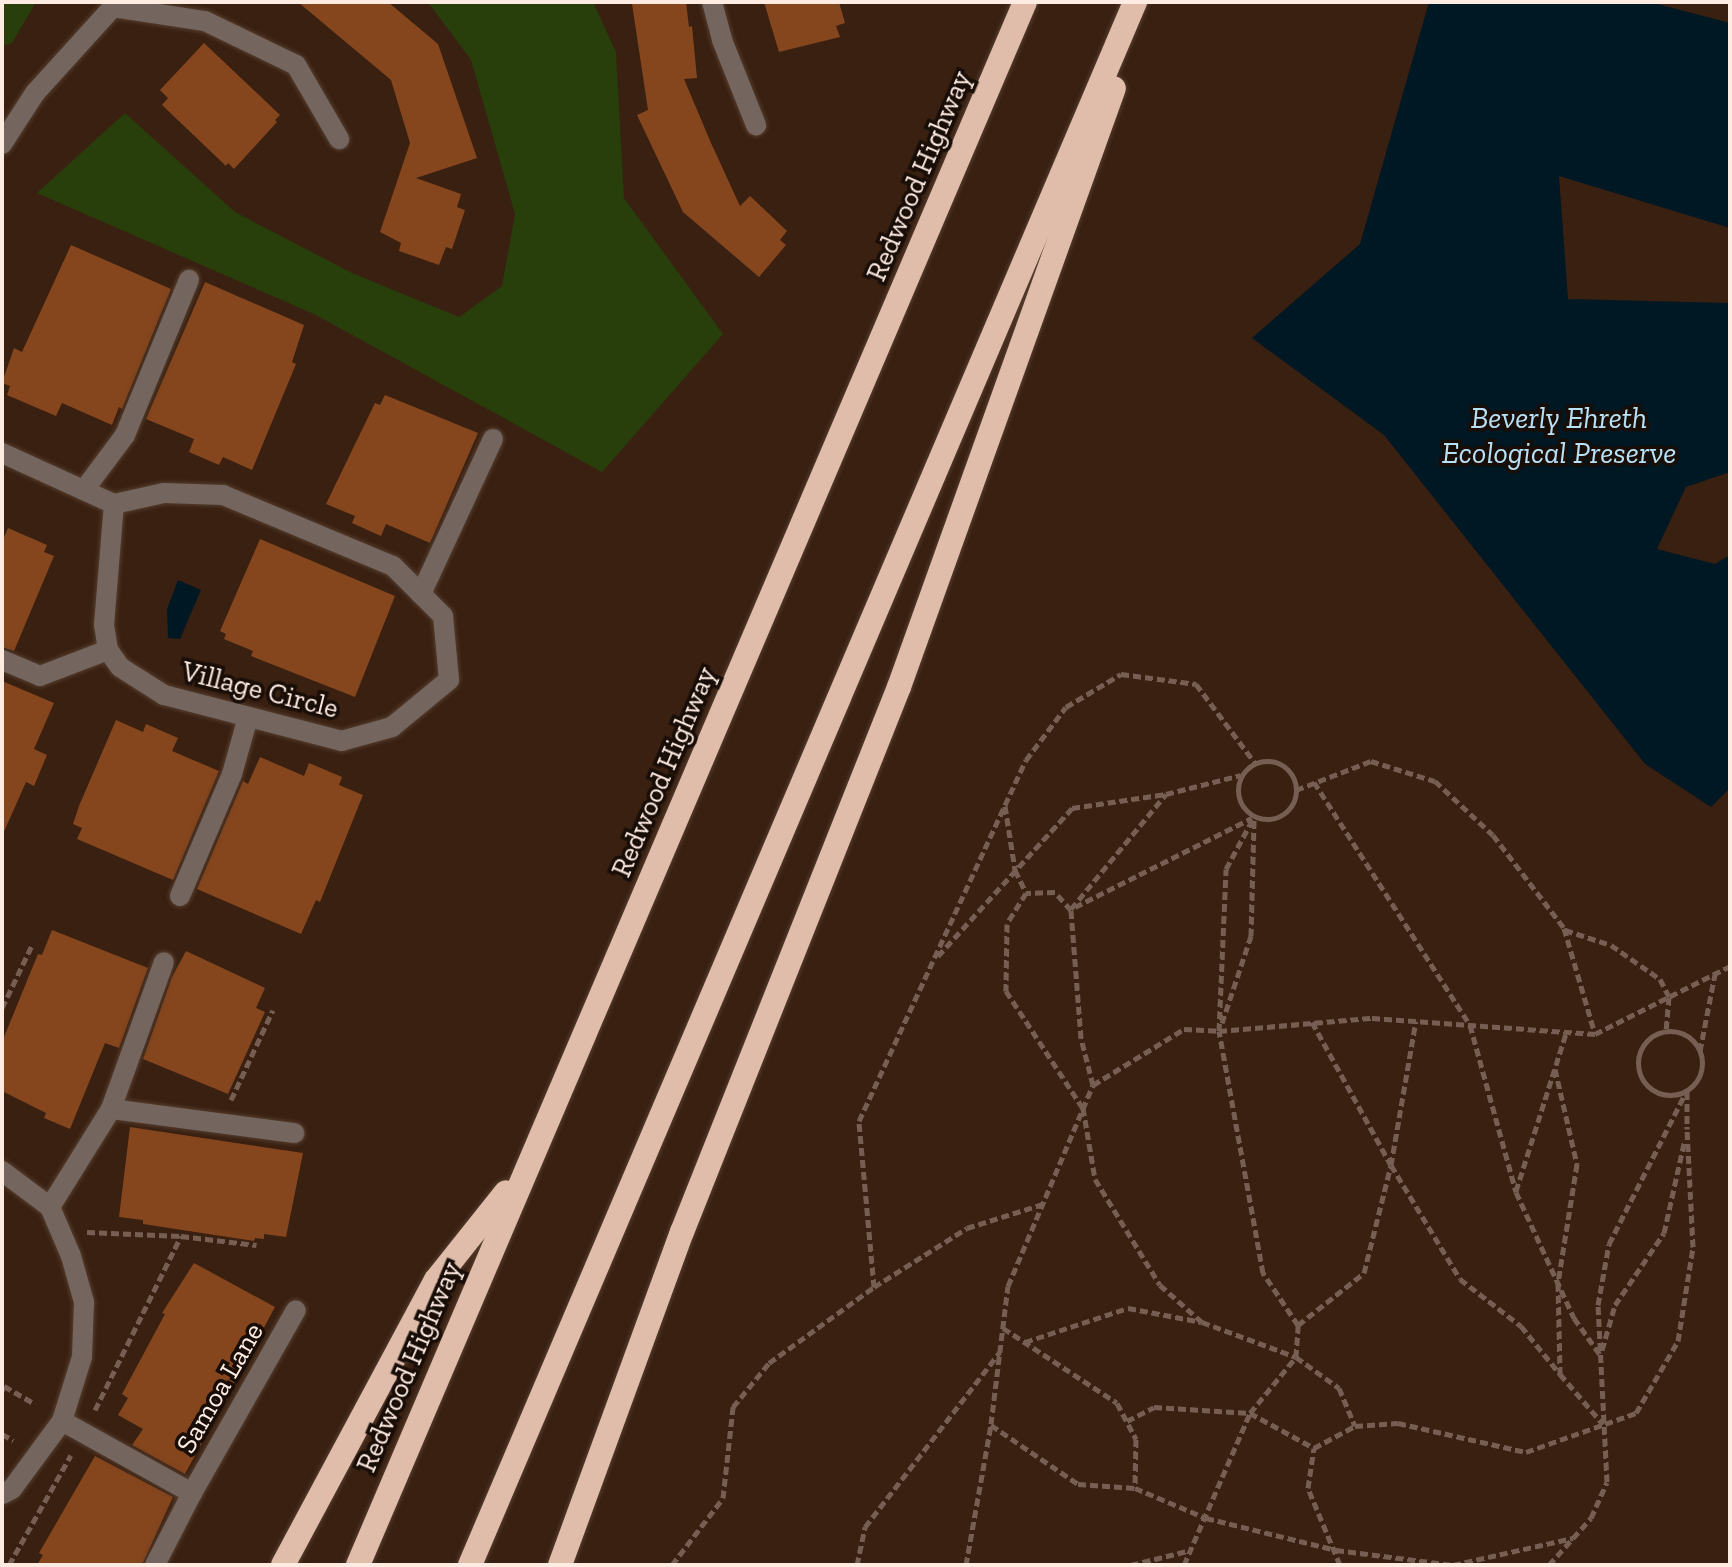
<!DOCTYPE html>
<html>
<head>
<meta charset="utf-8">
<style>
	body { margin:0 }
	#map { position:relative; width:1732px; height:1567px; overflow:hidden; background:#392011; font-family:"Zilla Slab",serif }
	div>[style] { position:absolute }
	.green>* { inset:0; background:#283e0b }
	.water>* { inset:0; background:#001824 }
	.building>* { inset:0; background:#86461d }
	.path>* { height:5px; margin-top:-2.5px; transform-origin:0; background:repeating-linear-gradient(90deg,#765f52 0 8px,transparent 0 12px) }
	.path>.ring { margin:-2.5px; padding:0; box-sizing:content-box; background:none; border:5px solid #765f52; border-radius:50% }
	.roads { filter:drop-shadow(0 0 2px #553d2e) drop-shadow(0 0 2px #553d2e) }
	.minor>* { height:20px; margin:-10px; padding:0 10px; transform-origin:10px; border-radius:10px; background:#74665f }
	.highway>* { height:24px; margin:-12px; padding:0 12px; transform-origin:12px; border-radius:12px; background:#e0bdab }
	span { translate:-50% -50%; white-space:nowrap; text-align:center; line-height:1.15; -webkit-text-stroke:7px #180d07; paint-order:stroke }
	.street-label { font-size:28px; color:#feece3 }
	.water-label { font-size:30px; color:#b7e1f7; font-style:italic }
	.frame { position:absolute; inset:0; border:4px solid #feece3; pointer-events:none }
</style>
</head>
<body>
<div id="map">
	<div class="green">
		<i style="clip-path:polygon(2px 2px,36px 2px,12px 43px,2px 46px)"></i>
		<i style="clip-path:polygon(428px 2px,593px 2px,616px 52px,624px 198px,723px 334px,602px 472px,316px 315px,37px 193px,125px 113px,235px 212px,352px 273px,459px 317px,502px 286px,515px 214px,471px 60px)"></i>
	</div>
	<div class="water">
		<i style="clip-path:polygon(1429px 2px,1650px 2px,1730px 23px,1730px 228px,1559px 176px,1568px 299px,1730px 303px,1730px 472px,1686px 487px,1657px 549px,1715px 564px,1730px 555px,1730px 788px,1711px 807px,1645px 764px,1384px 435px,1252px 338px,1360px 244px)"></i>
		<i style="clip-path:polygon(178px 580px,201px 590px,180px 639px,168px 638px,167px 609px)"></i>
	</div>
	<div class="building">
		<i style="clip-path:polygon(298px 2px,388px 2px,438px 44px,477px 158px,416px 178px,461px 194px,457px 207px,465px 210px,452px 249px,446px 247px,439px 265px,399px 251px,401px 243px,380px 232px,410px 143px,391px 80px)"></i>
		<i style="clip-path:polygon(646px 2px,686px 2px,689px 27px,692px 26px,697px 78px,684px 79px,711px 143px,740px 206px,750px 196px,787px 231px,780px 240px,786px 245px,759px 277px,683px 212px,637px 115px,648px 110px,632px 4px)"></i>
		<i style="clip-path:polygon(764px 2px,839px 2px,845px 23px,836px 26px,840px 37px,779px 52px)"></i>
		<i style="clip-path:polygon(204px 43px,280px 115px,275px 120px,277px 122px,234px 169px,228px 163px,226px 166px,162px 105px,168px 98px,160px 90px)"></i>
		<i style="clip-path:polygon(71px 245px,171px 289px,122px 409px,119px 407px,112px 425px,62px 403px,56px 416px,7px 395px,10px 386px,2px 383px,14px 348px,22px 352px)"></i>
		<i style="clip-path:polygon(205px 282px,304px 325px,292px 362px,296px 364px,252px 470px,223px 457px,219px 465px,189px 452px,194px 439px,146px 419px)"></i>
		<i style="clip-path:polygon(385px 395px,478px 433px,430px 543px,386px 524px,381px 536px,352px 523px,355px 516px,326px 504px,375px 403px,380px 405px)"></i>
		<i style="clip-path:polygon(8px 528px,47px 545px,44px 552px,54px 556px,14px 651px,2px 647px,2px 542px)"></i>
		<i style="clip-path:polygon(260px 539px,395px 596px,355px 697px,251px 656px,253px 651px,224px 639px,226px 634px,220px 631px)"></i>
		<i style="clip-path:polygon(2px 681px,54px 703px,34px 749px,47px 755px,34px 786px,26px 782px,2px 836px)"></i>
		<i style="clip-path:polygon(116px 720px,143px 732px,146px 724px,178px 738px,172px 751px,219px 771px,173px 880px,77px 839px,82px 828px,73px 824px,79px 806px)"></i>
		<i style="clip-path:polygon(260px 757px,304px 776px,309px 763px,342px 777px,339px 785px,363px 795px,320px 902px,316px 900px,301px 934px,197px 889px,243px 781px,248px 784px)"></i>
		<i style="clip-path:polygon(52px 930px,148px 968px,119px 1048px,105px 1043px,70px 1129px,44px 1118px,46px 1113px,2px 1091px,2px 1042px,38px 954px,42px 955px)"></i>
		<i style="clip-path:polygon(186px 951px,265px 988px,256px 1008px,265px 1012px,228px 1094px,143px 1059px,172px 977px)"></i>
		<i style="clip-path:polygon(130px 1127px,303px 1153px,286px 1237px,264px 1234px,264px 1239px,255px 1238px,254px 1241px,143px 1224px,143px 1220px,119px 1217px)"></i>
		<i style="clip-path:polygon(194px 1263px,275px 1307px,185px 1474px,132px 1445px,143px 1429px,118px 1415px,128px 1398px,122px 1394px,165px 1314px,162px 1313px)"></i>
		<i style="clip-path:polygon(95px 1456px,173px 1497px,142px 1565px,37px 1565px,43px 1555px,39px 1553px)"></i>
	</div>
	<div class="path">
		<i class="ring" style="left:1238px;top:761px;width:53px;height:53px"></i>
		<i style="left:1314px;top:782px;width:289px;rotate:57.3deg"></i>
		<i style="left:1470px;top:1025px;width:173px;rotate:74.6deg"></i>
		<i style="left:1516px;top:1192px;width:139px;rotate:65.3deg"></i>
		<i style="left:1574px;top:1318px;width:47px;rotate:54.6deg"></i>
		<i style="left:1296px;top:790px;width:80px;rotate:-21.1deg"></i>
		<i style="left:1371px;top:761px;width:67px;rotate:17.4deg"></i>
		<i style="left:1435px;top:781px;width:79px;rotate:43deg"></i>
		<i style="left:1493px;top:835px;width:117px;rotate:52.6deg"></i>
		<i style="left:1564px;top:928px;width:110px;rotate:73.7deg"></i>
		<i style="left:1005px;top:806px;width:65px;rotate:81.1deg"></i>
		<i style="left:1015px;top:870px;width:25px;rotate:64deg"></i>
		<i style="left:1075px;top:907px;width:198px;rotate:-26.7deg"></i>
		<i style="left:1071px;top:909px;width:149px;rotate:-50.4deg"></i>
		<i style="left:1166px;top:794px;width:77px;rotate:-14.2deg"></i>
		<i style="left:1565px;top:930px;width:48px;rotate:18.1deg"></i>
		<i style="left:1611px;top:945px;width:60px;rotate:34.8deg"></i>
		<i style="left:1660px;top:979px;width:20px;rotate:63deg"></i>
		<i style="left:1669px;top:997px;width:34px;rotate:95deg"></i>
		<i style="left:938px;top:956px;width:200px;rotate:-47.8deg"></i>
		<i style="left:1072px;top:808px;width:95px;rotate:-8.5deg"></i>
		<i style="left:2px;top:1008px;width:70px;rotate:-64.5deg"></i>
		<i style="left:1312px;top:1022px;width:163px;rotate:61.1deg"></i>
		<i style="left:1391px;top:1165px;width:133px;rotate:58.8deg"></i>
		<i style="left:1460px;top:1279px;width:77px;rotate:37.6deg"></i>
		<i style="left:1521px;top:1326px;width:62px;rotate:50.9deg"></i>
		<i style="left:1222px;top:1023px;width:92px;rotate:-71.6deg"></i>
		<i style="left:1251px;top:936px;width:118px;rotate:-88.5deg"></i>
		<i class="ring" style="left:1638px;top:1031px;width:59px;height:59px"></i>
		<i style="left:1700px;top:1051px;width:78px;rotate:-79deg"></i>
		<i style="left:1555px;top:1069px;width:98px;rotate:77deg"></i>
		<i style="left:1577px;top:1164px;width:121px;rotate:99.1deg"></i>
		<i style="left:1558px;top:1283px;width:91px;rotate:88.7deg"></i>
		<i style="left:1560px;top:1374px;width:66px;rotate:49.3deg"></i>
		<i style="left:1093px;top:1085px;width:49px;rotate:-104.3deg"></i>
		<i style="left:1081px;top:1038px;width:128px;rotate:-94.5deg"></i>
		<i style="left:1071px;top:910px;width:24px;rotate:-132deg"></i>
		<i style="left:1055px;top:892px;width:29px;rotate:178deg"></i>
		<i style="left:1026px;top:893px;width:36px;rotate:122deg"></i>
		<i style="left:1007px;top:924px;width:67px;rotate:90.9deg"></i>
		<i style="left:1006px;top:991px;width:140px;rotate:56.7deg"></i>
		<i style="left:1083px;top:1108px;width:72px;rotate:80.4deg"></i>
		<i style="left:1095px;top:1179px;width:124px;rotate:58.5deg"></i>
		<i style="left:1160px;top:1285px;width:56px;rotate:41.4deg"></i>
		<i style="left:1687px;top:1091px;width:38px;rotate:90deg"></i>
		<i style="left:231px;top:1100px;width:99px;rotate:-65deg"></i>
		<i style="left:1516px;top:1191px;width:166px;rotate:-72.4deg"></i>
		<i style="left:87px;top:1232px;width:94px;rotate:2.4deg"></i>
		<i style="left:181px;top:1236px;width:76px;rotate:6.8deg"></i>
		<i style="left:874px;top:1287px;width:167px;rotate:-95.2deg"></i>
		<i style="left:859px;top:1121px;width:398px;rotate:-65.2deg"></i>
		<i style="left:1026px;top:760px;width:66px;rotate:-53deg"></i>
		<i style="left:1066px;top:707px;width:64px;rotate:-31deg"></i>
		<i style="left:1121px;top:674px;width:76px;rotate:7.6deg"></i>
		<i style="left:1196px;top:684px;width:99px;rotate:53.2deg"></i>
		<i style="left:1298px;top:1325px;width:84px;rotate:-38.2deg"></i>
		<i style="left:1364px;top:1273px;width:111px;rotate:-76deg"></i>
		<i style="left:1391px;top:1165px;width:146px;rotate:-80.2deg"></i>
		<i style="left:1003px;top:1328px;width:136px;rotate:33.3deg"></i>
		<i style="left:1117px;top:1403px;width:41px;rotate:62.2deg"></i>
		<i style="left:1136px;top:1439px;width:49px;rotate:91.2deg"></i>
		<i style="left:1025px;top:1342px;width:108px;rotate:-18.3deg"></i>
		<i style="left:1128px;top:1308px;width:75px;rotate:10.7deg"></i>
		<i style="left:1202px;top:1322px;width:100px;rotate:20.4deg"></i>
		<i style="left:1296px;top:1357px;width:53px;rotate:35.8deg"></i>
		<i style="left:1339px;top:1388px;width:41px;rotate:67.2deg"></i>
		<i style="left:1602px;top:1350px;width:47px;rotate:-73.9deg"></i>
		<i style="left:1615px;top:1305px;width:87px;rotate:-55.8deg"></i>
		<i style="left:1664px;top:1233px;width:96px;rotate:-77.4deg"></i>
		<i style="left:2px;top:1391px;width:5px;rotate:-68deg"></i>
		<i style="left:4px;top:1386px;width:34px;rotate:30deg"></i>
		<i style="left:95px;top:1410px;width:194px;rotate:-63.7deg"></i>
		<i style="left:1127px;top:1421px;width:30px;rotate:-27deg"></i>
		<i style="left:1154px;top:1407px;width:96px;rotate:3.6deg"></i>
		<i style="left:1250px;top:1413px;width:73px;rotate:28.7deg"></i>
		<i style="left:991px;top:1425px;width:105px;rotate:34.1deg"></i>
		<i style="left:1078px;top:1484px;width:57px;rotate:4deg"></i>
		<i style="left:1135px;top:1488px;width:77px;rotate:22.9deg"></i>
		<i style="left:1206px;top:1518px;width:134px;rotate:13.8deg"></i>
		<i style="left:1336px;top:1550px;width:118px;rotate:7.3deg"></i>
		<i style="left:2px;top:1434px;width:13px;rotate:29deg"></i>
		<i style="left:9px;top:1565px;width:126px;rotate:-60.6deg"></i>
		<i style="left:672px;top:1565px;width:84px;rotate:-52.7deg"></i>
		<i style="left:723px;top:1498px;width:92px;rotate:-83.7deg"></i>
		<i style="left:733px;top:1407px;width:57px;rotate:-50.7deg"></i>
		<i style="left:769px;top:1363px;width:130px;rotate:-35.9deg"></i>
		<i style="left:874px;top:1287px;width:110px;rotate:-32.4deg"></i>
		<i style="left:967px;top:1228px;width:80px;rotate:-17.5deg"></i>
		<i style="left:857px;top:1565px;width:39px;rotate:-78deg"></i>
		<i style="left:865px;top:1527px;width:221px;rotate:-52.4deg"></i>
		<i style="left:966px;top:1565px;width:143px;rotate:-79.9deg"></i>
		<i style="left:991px;top:1424px;width:139px;rotate:-83deg"></i>
		<i style="left:1008px;top:1286px;width:218px;rotate:-67.1deg"></i>
		<i style="left:1093px;top:1085px;width:107px;rotate:-31.6deg"></i>
		<i style="left:1184px;top:1029px;width:35px;rotate:3deg"></i>
		<i style="left:1219px;top:1031px;width:154px;rotate:-4.9deg"></i>
		<i style="left:1372px;top:1018px;width:224px;rotate:4.1deg"></i>
		<i style="left:1595px;top:1034px;width:151px;rotate:-26.7deg"></i>
		<i style="left:1131px;top:1565px;width:62px;rotate:-14deg"></i>
		<i style="left:1184px;top:1565px;width:166px;rotate:-66.5deg"></i>
		<i style="left:1250px;top:1413px;width:72px;rotate:-50.6deg"></i>
		<i style="left:1296px;top:1357px;width:32px;rotate:-86deg"></i>
		<i style="left:1298px;top:1325px;width:63px;rotate:-123.9deg"></i>
		<i style="left:1263px;top:1273px;width:246px;rotate:-100.3deg"></i>
		<i style="left:1219px;top:1031px;width:162px;rotate:-87.5deg"></i>
		<i style="left:1226px;top:869px;width:59px;rotate:-61.7deg"></i>
		<i style="left:1340px;top:1565px;width:83px;rotate:-112.6deg"></i>
		<i style="left:1308px;top:1488px;width:40px;rotate:-81.5deg"></i>
		<i style="left:1314px;top:1448px;width:47px;rotate:-28.2deg"></i>
		<i style="left:1355px;top:1426px;width:43px;rotate:-4deg"></i>
		<i style="left:1398px;top:1423px;width:131px;rotate:12.8deg"></i>
		<i style="left:1526px;top:1452px;width:117px;rotate:-19.5deg"></i>
		<i style="left:1636px;top:1413px;width:83px;rotate:-59.7deg"></i>
		<i style="left:1678px;top:1341px;width:95px;rotate:-80.9deg"></i>
		<i style="left:1693px;top:1247px;width:117px;rotate:-92.9deg"></i>
		<i style="left:1453px;top:1565px;width:123px;rotate:-12.7deg"></i>
		<i style="left:1549px;top:1565px;width:63px;rotate:-48.2deg"></i>
		<i style="left:1591px;top:1518px;width:39px;rotate:-66deg"></i>
		<i style="left:1607px;top:1482px;width:177px;rotate:-92.9deg"></i>
		<i style="left:1598px;top:1305px;width:62px;rotate:-79.8deg"></i>
		<i style="left:1609px;top:1244px;width:173px;rotate:-63.1deg"></i>
	</div>
	<div class="roads">
		<div class="minor">
			<i style="left:712px;top:2px;width:39px;rotate:75deg"></i>
			<i style="left:722px;top:40px;width:92px;rotate:68.2deg"></i>
			<i style="left:2px;top:144px;width:61px;rotate:-57.1deg"></i>
			<i style="left:35px;top:93px;width:116px;rotate:-47.8deg"></i>
			<i style="left:113px;top:7px;width:93px;rotate:8.7deg"></i>
			<i style="left:205px;top:21px;width:101px;rotate:25.8deg"></i>
			<i style="left:296px;top:65px;width:86px;rotate:59.8deg"></i>
			<i style="left:2px;top:453px;width:123px;rotate:24.5deg"></i>
			<i style="left:114px;top:504px;width:51px;rotate:-12.4deg"></i>
			<i style="left:164px;top:493px;width:59px;rotate:1.9deg"></i>
			<i style="left:223px;top:495px;width:184px;rotate:22.7deg"></i>
			<i style="left:393px;top:566px;width:71px;rotate:45deg"></i>
			<i style="left:443px;top:616px;width:64px;rotate:84.6deg"></i>
			<i style="left:449px;top:680px;width:74px;rotate:140.5deg"></i>
			<i style="left:392px;top:727px;width:52px;rotate:164.4deg"></i>
			<i style="left:342px;top:741px;width:184px;rotate:-165.5deg"></i>
			<i style="left:164px;top:695px;width:52px;rotate:-147.5deg"></i>
			<i style="left:120px;top:667px;width:21px;rotate:-125deg"></i>
			<i style="left:108px;top:650px;width:25px;rotate:-99deg"></i>
			<i style="left:104px;top:625px;width:121px;rotate:-85.3deg"></i>
			<i style="left:84px;top:490px;width:69px;rotate:-53.3deg"></i>
			<i style="left:125px;top:435px;width:168px;rotate:-67.6deg"></i>
			<i style="left:421px;top:594px;width:171px;rotate:-65.1deg"></i>
			<i style="left:2px;top:660px;width:41px;rotate:22.8deg"></i>
			<i style="left:40px;top:676px;width:73px;rotate:-20.9deg"></i>
			<i style="left:180px;top:896px;width:133px;rotate:-66.9deg"></i>
			<i style="left:232px;top:774px;width:59px;rotate:-74.3deg"></i>
			<i style="left:111px;top:1109px;width:185px;rotate:7.5deg"></i>
			<i style="left:2px;top:1171px;width:60px;rotate:36.9deg"></i>
			<i style="left:50px;top:1207px;width:53px;rotate:66.8deg"></i>
			<i style="left:71px;top:1256px;width:48px;rotate:74.2deg"></i>
			<i style="left:84px;top:1302px;width:55px;rotate:92.1deg"></i>
			<i style="left:82px;top:1357px;width:67px;rotate:107.4deg"></i>
			<i style="left:62px;top:1421px;width:84px;rotate:126.3deg"></i>
			<i style="left:12px;top:1489px;width:11px;rotate:153deg"></i>
			<i style="left:50px;top:1207px;width:115px;rotate:-58.1deg"></i>
			<i style="left:111px;top:1109px;width:156px;rotate:-70.2deg"></i>
			<i style="left:62px;top:1421px;width:149px;rotate:29deg"></i>
			<i style="left:155px;top:1565px;width:81px;rotate:-62.8deg"></i>
			<i style="left:192px;top:1493px;width:210px;rotate:-60.4deg"></i>
		</div>
		<div class="highway">
			<i style="left:283px;top:1565px;width:323px;rotate:-61.8deg"></i>
			<i style="left:436px;top:1280px;width:112px;rotate:-51.5deg"></i>
			<i style="left:358px;top:1565px;width:1699px;rotate:-66.89deg"></i>
			<i style="left:470px;top:1565px;width:1699px;rotate:-66.95deg"></i>
			<i style="left:560px;top:1565px;width:355px;rotate:-69.9deg"></i>
			<i style="left:682px;top:1232px;width:587px;rotate:-68.29deg"></i>
			<i style="left:899px;top:687px;width:636px;rotate:-70.26deg"></i>
		</div>
	</div>
	<div class="street-label">
		<span style="left:919px;top:176px;rotate:-67deg">Redwood Highway</span>
		<span style="left:260px;top:690px;rotate:14deg">Village Circle</span>
		<span style="left:664px;top:772px;rotate:-67deg">Redwood Highway</span>
		<span style="left:409px;top:1367px;rotate:-67deg">Redwood Highway</span>
		<span style="left:220px;top:1388px;rotate:-60deg">Samoa Lane</span>
	</div>
	<div class="water-label">
		<span style="left:1559px;top:435px">Beverly Ehreth<br>Ecological Preserve</span>
	</div>
	<div class="frame"></div>
</div>
</body>
</html>
